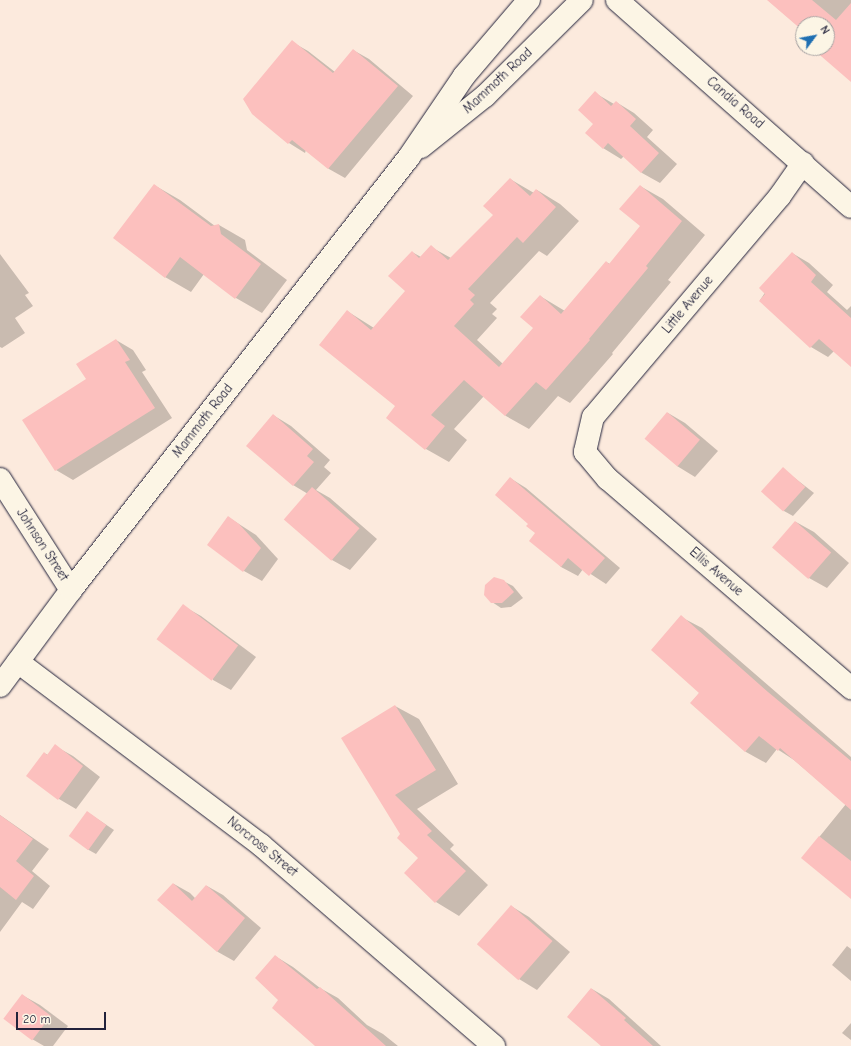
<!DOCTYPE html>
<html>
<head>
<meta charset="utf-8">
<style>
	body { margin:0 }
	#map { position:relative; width:851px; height:1046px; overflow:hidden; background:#fceadd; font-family:"Comic Neue",sans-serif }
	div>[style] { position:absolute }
	.shadow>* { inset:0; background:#0003 }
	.building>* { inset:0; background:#fcc0be; transform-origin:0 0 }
	.roads { filter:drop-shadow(0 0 1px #22223b) drop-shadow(0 0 1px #22223b) }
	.minor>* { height:22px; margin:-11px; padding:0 11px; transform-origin:11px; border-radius:11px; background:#fcf5e5 }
	.secondary>* { height:22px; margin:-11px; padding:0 11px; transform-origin:11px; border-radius:11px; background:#fcf5e5 }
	span { translate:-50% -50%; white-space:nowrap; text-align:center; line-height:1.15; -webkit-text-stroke:3px #fcf5e5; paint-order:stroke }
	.street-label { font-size:13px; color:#22223b }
	.north { position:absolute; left:795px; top:16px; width:40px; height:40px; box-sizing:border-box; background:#fcf5e5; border:1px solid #a5a1a1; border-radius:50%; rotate:58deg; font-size:11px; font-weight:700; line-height:16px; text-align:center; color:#22223b }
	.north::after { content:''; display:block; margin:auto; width:14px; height:18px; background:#1f6fb2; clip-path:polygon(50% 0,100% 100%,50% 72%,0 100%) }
	.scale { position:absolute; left:16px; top:1012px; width:90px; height:18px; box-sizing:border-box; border:2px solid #22223b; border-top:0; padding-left:5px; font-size:12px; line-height:14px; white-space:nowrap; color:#22223b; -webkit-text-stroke:3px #fcf5e5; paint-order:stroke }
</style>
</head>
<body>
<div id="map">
	<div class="shadow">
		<i style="clip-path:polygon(768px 0,851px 0,851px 80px,817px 48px,827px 48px,827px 24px,803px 24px,803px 30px)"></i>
		<i style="clip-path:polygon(292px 42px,308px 51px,335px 72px,353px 50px,369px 59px,413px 96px,345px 178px,329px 169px,306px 150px,305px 153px,289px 143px)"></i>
		<i style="clip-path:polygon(595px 93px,614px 104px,616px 102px,634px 113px,653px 130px,647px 137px,677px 164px,660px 183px,642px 173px,624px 156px,621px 159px,603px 148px,595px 124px)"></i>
		<i style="clip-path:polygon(510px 179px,534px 193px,537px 190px,560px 204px,579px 221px,547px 256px,539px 251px,490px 303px,497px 309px,492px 314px,497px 318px,477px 340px,503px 364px,534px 328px,540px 296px,565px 311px,606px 262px,610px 264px,642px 226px,640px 186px,663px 199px,705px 235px,668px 280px,671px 282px,612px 353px,613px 354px,570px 403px,558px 396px,529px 429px,506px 416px,484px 396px,454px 429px,467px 440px,449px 462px,426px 449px,387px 418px,397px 406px,347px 311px,374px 328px,407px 291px,412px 252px,421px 257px,431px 247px,451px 258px,494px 215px)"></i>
		<i style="clip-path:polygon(154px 185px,180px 200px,215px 226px,219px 225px,245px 240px,247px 250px,287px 280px,262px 313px,236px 298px,204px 274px,191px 292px,165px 277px)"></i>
		<i style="clip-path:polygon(792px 253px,809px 263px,833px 285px,827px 292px,847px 310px,851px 306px,851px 365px,834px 351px,828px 357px,811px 347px,760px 300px)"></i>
		<i style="clip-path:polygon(0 254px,29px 293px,25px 295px,33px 306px,15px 318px,25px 333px,2px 348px,0 347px)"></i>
		<i style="clip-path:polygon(116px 340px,133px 350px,146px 370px,142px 372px,172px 418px,73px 480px,56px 470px,87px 379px)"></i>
		<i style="clip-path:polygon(668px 413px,685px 423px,718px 451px,695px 477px,677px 466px)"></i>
		<i style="clip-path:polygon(273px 415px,291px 426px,330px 460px,324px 467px,331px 473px,316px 490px,330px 498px,377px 539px,350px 570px,332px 560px,287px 521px,308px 494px,293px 485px)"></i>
		<i style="clip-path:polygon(783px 469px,814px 493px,793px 516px,784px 511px)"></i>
		<i style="clip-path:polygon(510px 478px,526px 488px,620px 568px,606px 584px,583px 569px,578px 576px,561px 567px,529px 524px)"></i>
		<i style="clip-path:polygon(228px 517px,256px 535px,278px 559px,262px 581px,244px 571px,208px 545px)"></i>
		<i style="clip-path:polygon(796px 522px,814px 532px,849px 563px,827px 588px,809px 578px)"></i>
		<i style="clip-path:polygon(503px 581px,513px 586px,523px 598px,511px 607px,501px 608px,492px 602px)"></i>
		<i style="clip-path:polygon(183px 606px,201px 616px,256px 657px,231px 690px,213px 680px)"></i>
		<i style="clip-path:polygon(681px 617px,702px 628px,851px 757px,851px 884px,803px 857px,846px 804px,794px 760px,777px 749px,766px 763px,746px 752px,691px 703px,700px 692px)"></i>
		<i style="clip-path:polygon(395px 706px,419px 719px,458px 784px,417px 809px,454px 845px,450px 849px,488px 885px,459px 916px,436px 902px,406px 873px,419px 858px,402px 834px,343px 739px)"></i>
		<i style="clip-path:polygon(55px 746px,73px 756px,100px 777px,76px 809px,59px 799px,44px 753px,48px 755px)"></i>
		<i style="clip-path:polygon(87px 812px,114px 830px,96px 854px,87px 849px)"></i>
		<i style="clip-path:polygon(0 815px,49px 849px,32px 871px,50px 886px,33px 909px,22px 902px,0 932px)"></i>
		<i style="clip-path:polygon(174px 884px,190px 893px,196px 899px,207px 886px,223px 895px,261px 928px,234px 961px,218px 952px,158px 900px)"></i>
		<i style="clip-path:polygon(511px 906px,529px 917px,570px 952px,537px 990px,519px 979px)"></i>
		<i style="clip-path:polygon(847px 946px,851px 949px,851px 981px,832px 965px)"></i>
		<i style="clip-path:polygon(275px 956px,293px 967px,320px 988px,338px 998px,367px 1025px,383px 1034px,398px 1046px,318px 1046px,280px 1000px)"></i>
		<i style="clip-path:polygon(592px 989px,609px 999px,661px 1046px,601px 1046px)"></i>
		<i style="clip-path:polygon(22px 995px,40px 1005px,68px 1026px,53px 1046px,44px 1046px,32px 1039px)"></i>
		<i style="clip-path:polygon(851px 1023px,851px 1040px,842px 1033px)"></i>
	</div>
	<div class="building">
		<i style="clip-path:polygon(767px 0,812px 0,836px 20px,851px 3px,851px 82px,814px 50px,815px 48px,827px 48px,827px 24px,803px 24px,803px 31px)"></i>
		<i style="clip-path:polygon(292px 40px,333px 73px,353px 49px,398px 86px,328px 169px,292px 140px,288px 144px,252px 114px,243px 99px)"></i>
		<i style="clip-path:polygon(595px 91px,611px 106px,616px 101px,636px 119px,630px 126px,659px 153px,641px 173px,608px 143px,603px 149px,585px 133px,593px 124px,578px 110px)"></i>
		<i style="clip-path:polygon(510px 178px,530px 196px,536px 189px,556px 207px,523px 243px,517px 237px,468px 289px,475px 295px,470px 300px,474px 304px,454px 326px,499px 367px,533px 328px,520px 317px,540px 295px,561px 314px,606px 261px,609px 264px,640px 226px,619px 209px,640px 185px,682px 221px,646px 266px,648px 268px,589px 339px,590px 340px,546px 390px,536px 382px,505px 416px,464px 380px,431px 415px,445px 426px,425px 450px,386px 418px,395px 406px,319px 345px,347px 310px,371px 330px,405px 291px,388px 276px,412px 251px,419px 258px,431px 245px,448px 260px,493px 215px,483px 206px)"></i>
		<i style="clip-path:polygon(154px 184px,211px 226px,219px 224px,221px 234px,261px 264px,235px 299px,180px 257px,165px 278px,113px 238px)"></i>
		<i style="clip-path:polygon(792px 252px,816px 275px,811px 282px,851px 318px,851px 367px,819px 339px,810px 348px,759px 301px,765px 294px,759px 288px)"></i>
		<i style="clip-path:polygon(116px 339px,130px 360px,125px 362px,155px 408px,55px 471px,22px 420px,86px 379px,76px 364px)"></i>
		<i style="left:667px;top:412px;width:43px;height:35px;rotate:40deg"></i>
		<i style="clip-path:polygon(273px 414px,313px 449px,307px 456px,314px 462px,293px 486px,246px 446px)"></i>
		<i style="left:783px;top:467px;width:30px;height:33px;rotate:42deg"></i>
		<i style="clip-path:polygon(510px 477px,605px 558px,589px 576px,568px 558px,561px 567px,529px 541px,535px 533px,526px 526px,528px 524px,495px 495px)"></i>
		<i style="left:312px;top:487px;width:63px;height:43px;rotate:41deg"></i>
		<i style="clip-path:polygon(228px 516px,239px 524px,261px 548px,243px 572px,207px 545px)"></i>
		<i style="left:795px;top:521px;width:48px;height:35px;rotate:41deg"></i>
		<i style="clip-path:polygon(494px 577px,504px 580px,514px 592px,502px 603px,491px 603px,484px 595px,485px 585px)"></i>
		<i style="left:183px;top:604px;width:69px;height:44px;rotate:37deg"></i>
		<i style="clip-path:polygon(681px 615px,768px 692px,851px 761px,851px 810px,780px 748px,778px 751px,759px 736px,745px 752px,690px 703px,699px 693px,651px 650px)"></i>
		<i style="clip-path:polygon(395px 705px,436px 770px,395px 795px,432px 831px,427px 835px,466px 871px,435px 903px,404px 873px,418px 858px,397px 838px,400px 834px,341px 738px)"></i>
		<i style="clip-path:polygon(55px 744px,83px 766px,58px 800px,26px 776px,44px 752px,47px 755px)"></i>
		<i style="left:87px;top:811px;width:24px;height:31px;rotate:36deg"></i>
		<i style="clip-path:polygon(0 815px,33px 839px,16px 861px,34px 876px,16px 900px,0 887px)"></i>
		<i style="clip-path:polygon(819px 836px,851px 861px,851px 899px,801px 858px)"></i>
		<i style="clip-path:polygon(173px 883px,192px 901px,206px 885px,245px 918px,217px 952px,157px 900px)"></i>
		<i style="left:511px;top:905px;width:55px;height:52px;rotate:41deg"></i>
		<i style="clip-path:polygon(275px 955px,317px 989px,320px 987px,386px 1046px,315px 1046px,272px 1008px,278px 1000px,255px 978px)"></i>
		<i style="clip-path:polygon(591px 988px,626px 1018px,624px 1020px,653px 1046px,601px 1046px,567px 1017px)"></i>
		<i style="left:22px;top:994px;width:36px;height:31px;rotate:37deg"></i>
	</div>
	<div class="roads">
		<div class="minor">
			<i style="left:803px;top:163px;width:40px;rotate:124.9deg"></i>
			<i style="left:780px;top:196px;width:289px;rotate:130.2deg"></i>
			<i style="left:593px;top:417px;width:36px;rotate:103deg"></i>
			<i style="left:585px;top:452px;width:35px;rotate:50deg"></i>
			<i style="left:608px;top:479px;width:321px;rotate:40.7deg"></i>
			<i style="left:0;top:479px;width:132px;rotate:57.4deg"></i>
			<i style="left:18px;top:662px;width:304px;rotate:37deg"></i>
			<i style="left:261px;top:845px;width:308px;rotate:40.8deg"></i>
		</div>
		<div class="secondary">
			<i style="left:617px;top:0;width:312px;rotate:41.5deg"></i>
			<i style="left:421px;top:147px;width:82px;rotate:-38.6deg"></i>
			<i style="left:485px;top:96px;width:136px;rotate:-44.7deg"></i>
			<i style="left:0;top:686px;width:119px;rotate:-53.5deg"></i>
			<i style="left:71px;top:590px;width:549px;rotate:-52.02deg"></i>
			<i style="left:409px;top:157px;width:98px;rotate:-55.8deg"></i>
			<i style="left:464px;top:76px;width:100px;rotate:-49.5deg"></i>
		</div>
	</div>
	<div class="street-label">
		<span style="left:498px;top:81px;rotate:-43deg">Mammoth Road</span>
		<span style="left:735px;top:103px;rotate:41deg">Candia Road</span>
		<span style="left:688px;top:305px;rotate:-50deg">Little Avenue</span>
		<span style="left:203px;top:421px;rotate:-52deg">Mammoth Road</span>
		<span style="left:42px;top:545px;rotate:57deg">Johnson Street</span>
		<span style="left:716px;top:572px;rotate:41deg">Ellis Avenue</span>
		<span style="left:262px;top:847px;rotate:39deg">Norcross Street</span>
	</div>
	<div class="north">N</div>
	<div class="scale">20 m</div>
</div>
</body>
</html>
